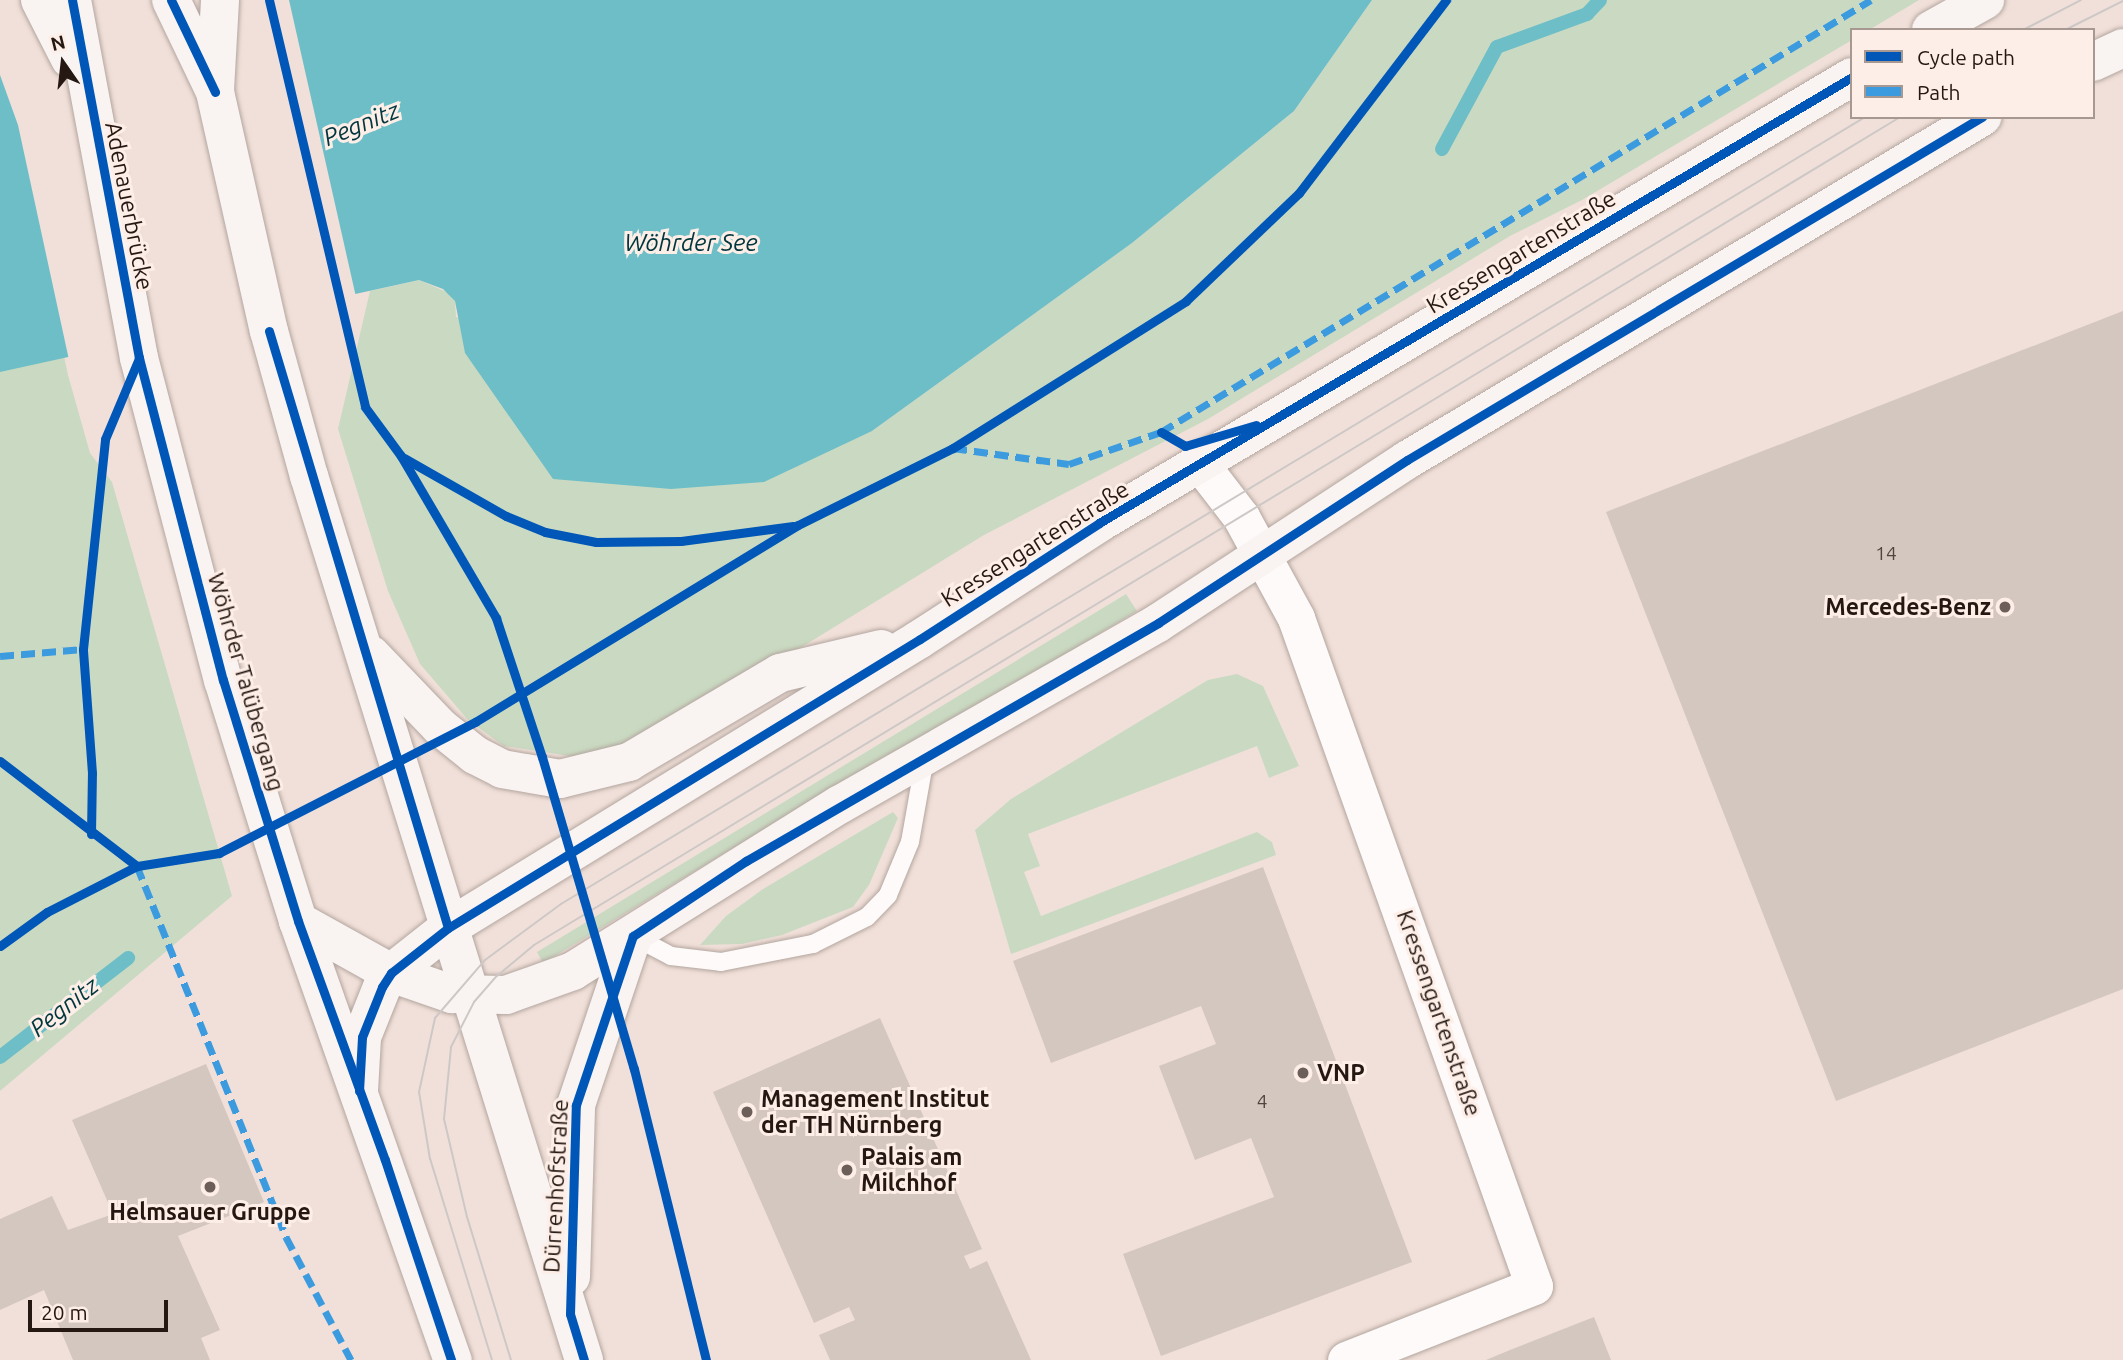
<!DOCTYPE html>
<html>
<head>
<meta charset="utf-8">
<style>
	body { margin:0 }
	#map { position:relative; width:2123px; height:1360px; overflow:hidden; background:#f1e0d9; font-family:Ubuntu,sans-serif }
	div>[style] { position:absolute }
	.green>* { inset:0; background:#cadac2 }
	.water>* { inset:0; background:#6ebec8 }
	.pier>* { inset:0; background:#f1e0d9 }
	.stream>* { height:14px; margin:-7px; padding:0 7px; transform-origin:7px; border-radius:7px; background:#6ebec8 }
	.building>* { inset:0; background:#d4c7bf }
	.roads { filter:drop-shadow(0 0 2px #b3a69f) drop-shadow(0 0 2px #b3a69f) }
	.lane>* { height:18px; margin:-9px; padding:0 9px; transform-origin:9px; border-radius:9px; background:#fdfaf9 }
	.street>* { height:37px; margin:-18.5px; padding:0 18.5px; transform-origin:18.5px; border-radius:18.5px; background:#fdfaf9 }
	.secondary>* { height:38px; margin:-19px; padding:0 19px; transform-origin:19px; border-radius:19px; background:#f9f3f2 }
	.tram>* { height:2px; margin:-1px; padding:0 1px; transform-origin:1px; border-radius:1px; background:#cdc8c6 }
	.quiet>* { height:7px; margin-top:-3.5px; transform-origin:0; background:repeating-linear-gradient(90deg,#3c9ade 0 14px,transparent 0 21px) }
	.cycleway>* { height:9px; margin:-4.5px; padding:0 4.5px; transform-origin:4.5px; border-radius:4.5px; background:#0057b8 }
	.dots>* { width:19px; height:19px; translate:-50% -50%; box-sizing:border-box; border:4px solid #fdeee7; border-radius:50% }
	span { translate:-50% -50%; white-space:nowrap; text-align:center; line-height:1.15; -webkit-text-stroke:6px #fdeee7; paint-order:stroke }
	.number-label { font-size:19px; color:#51443e }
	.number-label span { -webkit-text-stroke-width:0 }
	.street-label { font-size:23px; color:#251813 }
	.poi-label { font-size:23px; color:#251813; font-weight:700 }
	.right { translate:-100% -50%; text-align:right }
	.left { translate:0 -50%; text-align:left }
	.water-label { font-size:24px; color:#00363e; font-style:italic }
	.legend { position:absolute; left:1850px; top:28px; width:245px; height:91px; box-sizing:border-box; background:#fdeee7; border:2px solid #a79892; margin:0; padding:9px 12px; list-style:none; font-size:21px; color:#251813 }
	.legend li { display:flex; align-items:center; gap:14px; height:35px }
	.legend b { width:35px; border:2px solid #a79892 }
	.north { position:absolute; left:28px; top:28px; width:70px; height:70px; -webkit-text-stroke:5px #fdeee7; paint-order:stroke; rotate:346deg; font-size:19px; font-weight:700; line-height:28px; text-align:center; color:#251813 }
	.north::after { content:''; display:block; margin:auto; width:24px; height:32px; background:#251813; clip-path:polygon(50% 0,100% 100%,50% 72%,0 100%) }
	.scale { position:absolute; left:28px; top:1300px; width:140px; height:32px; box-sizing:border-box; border:4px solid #251813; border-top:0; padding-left:9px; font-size:21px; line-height:24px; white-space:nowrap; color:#251813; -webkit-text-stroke:5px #fdeee7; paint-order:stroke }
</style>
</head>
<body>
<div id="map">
	<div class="green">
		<i style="clip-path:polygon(1372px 0,1919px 0,1869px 30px,1852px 30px,1852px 40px,1582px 200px,1510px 236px,1208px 419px,984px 535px,654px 738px,576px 757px,504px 746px,468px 720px,420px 664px,388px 591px,338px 429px,370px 291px,419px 280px,449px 293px,455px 301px,456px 317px,872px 431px,1132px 243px,1294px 111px)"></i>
		<i style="clip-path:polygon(0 75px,11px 105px,68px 375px,90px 453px,112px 482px,232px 896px,0 1091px)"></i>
		<i style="clip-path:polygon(1126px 594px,1137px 611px,966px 715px,885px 756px,543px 963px,537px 952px)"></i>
		<i style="clip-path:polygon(1237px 674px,1263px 686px,1299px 766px,1269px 778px,1257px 746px,1028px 834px,1040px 866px,1024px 872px,1041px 916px,1257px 832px,1272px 842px,1276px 855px,1011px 954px,975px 830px,1011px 799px,1208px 680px)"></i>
		<i style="clip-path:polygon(893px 812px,898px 818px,869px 885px,853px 907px,782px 935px,742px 944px,700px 945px,726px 916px,763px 889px)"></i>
	</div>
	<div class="water">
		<i style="clip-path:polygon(241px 0,1372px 0,1294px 111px,1132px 243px,872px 431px,764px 482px,671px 489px,553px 479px,465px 353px,455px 301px,443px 289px,419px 280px,0 372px,0 52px)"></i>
	</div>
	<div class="pier">
		<i style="clip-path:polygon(225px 0,289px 0,356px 297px,69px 360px,18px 125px,0 75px,0 49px)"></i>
	</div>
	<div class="stream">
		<i style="left:1442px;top:149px;width:116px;rotate:-61.7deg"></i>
		<i style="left:1497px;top:47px;width:96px;rotate:-20.1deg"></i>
		<i style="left:1587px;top:14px;width:19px;rotate:-47deg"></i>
		<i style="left:0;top:1057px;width:162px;rotate:-37.7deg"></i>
	</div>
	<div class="building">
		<i style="clip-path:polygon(2123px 311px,2123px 989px,1836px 1101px,1606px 512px)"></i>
		<i style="clip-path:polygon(1263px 867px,1412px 1262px,1161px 1356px,1123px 1254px,1274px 1197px,1251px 1138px,1195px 1160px,1159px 1066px,1216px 1044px,1201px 1006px,1051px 1063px,1013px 961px)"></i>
		<i style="clip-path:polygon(880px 1018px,982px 1249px,964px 1256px,970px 1269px,987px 1261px,1031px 1360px,830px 1360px,819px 1335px,855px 1320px,849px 1307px,814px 1323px,713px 1092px)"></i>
		<i style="clip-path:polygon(206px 1064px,264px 1202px,178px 1236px,220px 1330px,201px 1338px,210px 1360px,73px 1360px,44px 1290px,0 1310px,0 1219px,52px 1196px,68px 1230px,113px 1214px,72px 1120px)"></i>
		<i style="clip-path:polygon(1594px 1317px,1611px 1360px,1486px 1360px,1510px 1350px)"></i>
	</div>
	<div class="roads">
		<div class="lane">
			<i style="left:633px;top:936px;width:43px;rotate:27.8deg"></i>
			<i style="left:671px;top:956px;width:50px;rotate:6.8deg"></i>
			<i style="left:721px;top:962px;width:94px;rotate:-11.1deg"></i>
			<i style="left:813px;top:944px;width:60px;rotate:-26.6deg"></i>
			<i style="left:867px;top:917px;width:30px;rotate:-46deg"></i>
			<i style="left:888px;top:895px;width:57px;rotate:-67.5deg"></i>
			<i style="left:910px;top:842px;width:85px;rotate:-79.9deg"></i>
		</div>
		<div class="street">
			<i style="left:1201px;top:465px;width:66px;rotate:52.4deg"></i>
			<i style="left:1241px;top:517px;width:115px;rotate:61.4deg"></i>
			<i style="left:1296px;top:618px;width:709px;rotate:70.39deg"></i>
			<i style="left:1534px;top:1286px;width:202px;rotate:158.5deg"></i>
		</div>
		<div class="secondary">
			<i style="left:40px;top:0;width:66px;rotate:63deg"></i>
			<i style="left:72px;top:0;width:364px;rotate:79.4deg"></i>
			<i style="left:139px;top:358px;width:333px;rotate:75.4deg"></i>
			<i style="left:223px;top:680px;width:252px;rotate:72.7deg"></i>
			<i style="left:298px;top:921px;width:466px;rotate:70.6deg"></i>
			<i style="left:171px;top:0;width:102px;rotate:64.4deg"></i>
			<i style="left:215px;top:92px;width:245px;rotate:77.3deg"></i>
			<i style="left:269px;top:331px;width:150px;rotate:74.6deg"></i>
			<i style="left:309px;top:476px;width:926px;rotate:72.72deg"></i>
			<i style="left:1931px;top:30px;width:62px;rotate:-29.1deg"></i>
			<i style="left:2093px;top:62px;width:33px;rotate:-25deg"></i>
			<i style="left:215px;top:90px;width:90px;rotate:-86.8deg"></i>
			<i style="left:371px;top:655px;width:100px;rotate:46.2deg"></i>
			<i style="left:440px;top:727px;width:45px;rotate:38.7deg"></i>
			<i style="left:475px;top:755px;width:30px;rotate:27deg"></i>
			<i style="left:502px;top:769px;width:59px;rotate:9.8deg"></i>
			<i style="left:560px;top:779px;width:71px;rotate:-13.8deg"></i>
			<i style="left:629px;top:762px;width:175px;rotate:-30.5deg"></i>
			<i style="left:780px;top:673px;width:104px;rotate:-13.4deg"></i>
			<i style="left:298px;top:921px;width:107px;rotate:29.2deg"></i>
			<i style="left:391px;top:973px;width:65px;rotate:19deg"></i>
			<i style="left:452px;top:994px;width:54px;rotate:1.1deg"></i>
			<i style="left:506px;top:995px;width:71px;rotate:-19.7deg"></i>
			<i style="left:573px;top:971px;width:314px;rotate:-32deg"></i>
			<i style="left:839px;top:805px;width:367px;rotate:-29.7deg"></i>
			<i style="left:1158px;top:623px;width:298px;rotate:-33.2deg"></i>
			<i style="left:1407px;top:460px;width:670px;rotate:-30.82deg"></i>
			<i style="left:359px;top:1091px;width:54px;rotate:-86.8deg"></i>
			<i style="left:362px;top:1037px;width:54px;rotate:-68.2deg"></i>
			<i style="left:382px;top:987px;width:17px;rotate:-57deg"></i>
			<i style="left:391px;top:973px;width:73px;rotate:-38.3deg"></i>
			<i style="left:448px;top:928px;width:553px;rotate:-31.48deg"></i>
			<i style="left:920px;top:639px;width:213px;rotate:-32.9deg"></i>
			<i style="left:1099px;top:523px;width:875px;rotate:-30.64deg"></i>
			<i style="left:571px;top:1277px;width:172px;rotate:-88.3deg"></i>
			<i style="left:576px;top:1105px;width:178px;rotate:-71.4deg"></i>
		</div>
	</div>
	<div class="tram">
		<i style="left:2023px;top:30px;width:65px;rotate:-27.3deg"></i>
		<i style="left:2065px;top:30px;width:65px;rotate:-26.6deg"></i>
		<i style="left:492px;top:1360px;width:210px;rotate:-107.1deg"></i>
		<i style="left:430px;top:1159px;width:68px;rotate:-99.3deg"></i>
		<i style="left:419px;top:1092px;width:76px;rotate:-77.8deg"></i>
		<i style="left:435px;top:1018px;width:77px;rotate:-49.2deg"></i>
		<i style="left:485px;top:960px;width:94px;rotate:-36.4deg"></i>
		<i style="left:561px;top:904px;width:1523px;rotate:-31.11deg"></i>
		<i style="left:511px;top:1360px;width:150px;rotate:-107.1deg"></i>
		<i style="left:467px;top:1217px;width:101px;rotate:-103.2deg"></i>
		<i style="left:444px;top:1119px;width:72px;rotate:-84.4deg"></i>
		<i style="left:451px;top:1047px;width:51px;rotate:-62.9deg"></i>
		<i style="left:474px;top:1002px;width:35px;rotate:-49deg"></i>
		<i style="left:497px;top:976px;width:48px;rotate:-40deg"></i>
		<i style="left:534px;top:945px;width:1597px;rotate:-31.22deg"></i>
	</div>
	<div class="quiet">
		<i style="left:953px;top:448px;width:117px;rotate:7.9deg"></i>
		<i style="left:1069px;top:464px;width:97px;rotate:-19.2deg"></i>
		<i style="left:1161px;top:432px;width:831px;rotate:-31.32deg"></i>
		<i style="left:0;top:656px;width:83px;rotate:-4.8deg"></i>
		<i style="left:137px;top:866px;width:400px;rotate:68.1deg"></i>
		<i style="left:286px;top:1237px;width:139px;rotate:62.1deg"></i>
	</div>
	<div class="cycleway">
		<i style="left:72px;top:0;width:364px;rotate:79.4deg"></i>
		<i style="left:139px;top:358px;width:333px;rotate:75.4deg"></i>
		<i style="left:223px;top:680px;width:252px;rotate:72.7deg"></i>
		<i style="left:298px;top:921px;width:254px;rotate:70deg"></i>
		<i style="left:385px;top:1160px;width:211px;rotate:71.7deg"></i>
		<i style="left:171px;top:0;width:102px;rotate:64.4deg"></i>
		<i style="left:269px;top:0;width:418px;rotate:76.7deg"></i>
		<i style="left:365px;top:407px;width:61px;rotate:53.7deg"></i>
		<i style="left:401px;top:456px;width:188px;rotate:59.6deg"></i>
		<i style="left:496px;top:618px;width:146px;rotate:71.7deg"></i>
		<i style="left:542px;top:757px;width:325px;rotate:73.6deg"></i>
		<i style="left:634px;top:1069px;width:300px;rotate:76.1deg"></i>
		<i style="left:269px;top:331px;width:623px;rotate:73.31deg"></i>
		<i style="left:1161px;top:432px;width:28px;rotate:30deg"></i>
		<i style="left:1185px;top:446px;width:74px;rotate:-16.5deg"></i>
		<i style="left:404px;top:458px;width:117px;rotate:29.6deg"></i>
		<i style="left:506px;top:516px;width:42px;rotate:22.3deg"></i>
		<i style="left:545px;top:532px;width:52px;rotate:11.1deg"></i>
		<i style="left:596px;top:542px;width:85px;rotate:-0.7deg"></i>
		<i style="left:681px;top:541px;width:113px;rotate:-7.6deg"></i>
		<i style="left:0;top:761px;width:173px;rotate:37.5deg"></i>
		<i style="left:91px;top:834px;width:61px;rotate:-89.1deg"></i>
		<i style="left:92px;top:773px;width:124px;rotate:-94.2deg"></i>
		<i style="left:83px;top:649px;width:211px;rotate:-84deg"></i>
		<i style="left:105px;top:439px;width:88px;rotate:-67.2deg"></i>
		<i style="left:0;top:946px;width:58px;rotate:-35.9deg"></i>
		<i style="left:47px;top:912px;width:101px;rotate:-27.1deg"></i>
		<i style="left:137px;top:866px;width:83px;rotate:-9deg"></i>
		<i style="left:219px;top:853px;width:288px;rotate:-27.1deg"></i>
		<i style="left:475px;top:722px;width:378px;rotate:-31.4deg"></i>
		<i style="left:798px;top:525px;width:173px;rotate:-26.4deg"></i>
		<i style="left:953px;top:448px;width:275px;rotate:-32.2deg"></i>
		<i style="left:1186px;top:301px;width:156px;rotate:-43.7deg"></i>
		<i style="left:1299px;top:193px;width:243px;rotate:-52.7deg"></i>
		<i style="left:359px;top:1091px;width:54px;rotate:-86.8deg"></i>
		<i style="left:362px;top:1037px;width:54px;rotate:-68.2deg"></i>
		<i style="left:382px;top:987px;width:17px;rotate:-57deg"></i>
		<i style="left:391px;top:973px;width:73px;rotate:-38.3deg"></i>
		<i style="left:448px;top:928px;width:553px;rotate:-31.48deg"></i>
		<i style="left:920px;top:639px;width:213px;rotate:-32.9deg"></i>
		<i style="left:1099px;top:523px;width:875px;rotate:-30.64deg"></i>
		<i style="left:584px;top:1360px;width:48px;rotate:-106.9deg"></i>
		<i style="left:570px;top:1314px;width:209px;rotate:-88.4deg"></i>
		<i style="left:576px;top:1105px;width:178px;rotate:-71.4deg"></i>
		<i style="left:633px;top:936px;width:136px;rotate:-33.6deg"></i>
		<i style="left:746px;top:861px;width:476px;rotate:-30deg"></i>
		<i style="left:1158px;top:623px;width:298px;rotate:-33.2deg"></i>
		<i style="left:1407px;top:460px;width:670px;rotate:-30.82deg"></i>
	</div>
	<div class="dots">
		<i style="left:2005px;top:607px;background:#6c5e58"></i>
		<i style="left:1303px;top:1073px;background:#6c5e58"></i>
		<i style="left:747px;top:1112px;background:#6c5e58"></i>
		<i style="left:847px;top:1170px;background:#6c5e58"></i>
		<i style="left:210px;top:1187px;background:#6c5e58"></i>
	</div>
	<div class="number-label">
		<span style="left:1886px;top:554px">14</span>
		<span style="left:1262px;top:1102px">4</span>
	</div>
	<div class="street-label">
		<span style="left:129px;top:206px;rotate:79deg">Adenauerbrücke</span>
		<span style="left:1521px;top:252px;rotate:-31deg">Kressengartenstraße</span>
		<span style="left:1035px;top:544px;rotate:-32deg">Kressengartenstraße</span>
		<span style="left:246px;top:682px;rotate:74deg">Wöhrder Talübergang</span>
		<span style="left:1439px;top:1013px;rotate:71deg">Kressengartenstraße</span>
		<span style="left:556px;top:1186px;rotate:-87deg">Dürrenhofstraße</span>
	</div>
	<div class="poi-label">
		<span class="right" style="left:1991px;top:607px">Mercedes-Benz</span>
		<span class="left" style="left:1317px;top:1073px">VNP</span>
		<span class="left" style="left:761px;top:1112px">Management Institut<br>der TH Nürnberg</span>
		<span class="left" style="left:861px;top:1170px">Palais am<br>Milchhof</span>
		<span style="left:210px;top:1212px">Helmsauer Gruppe</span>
	</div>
	<div class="water-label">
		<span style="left:361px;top:124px;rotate:-22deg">Pegnitz</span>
		<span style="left:691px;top:243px">Wöhrder See</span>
		<span style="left:64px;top:1007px;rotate:-38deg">Pegnitz</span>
	</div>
	<ul class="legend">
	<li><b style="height:9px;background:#0057b8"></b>Cycle path</li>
	<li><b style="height:9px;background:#3c9ade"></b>Path</li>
	</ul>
	<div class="north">N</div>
	<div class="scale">20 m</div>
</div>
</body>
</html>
